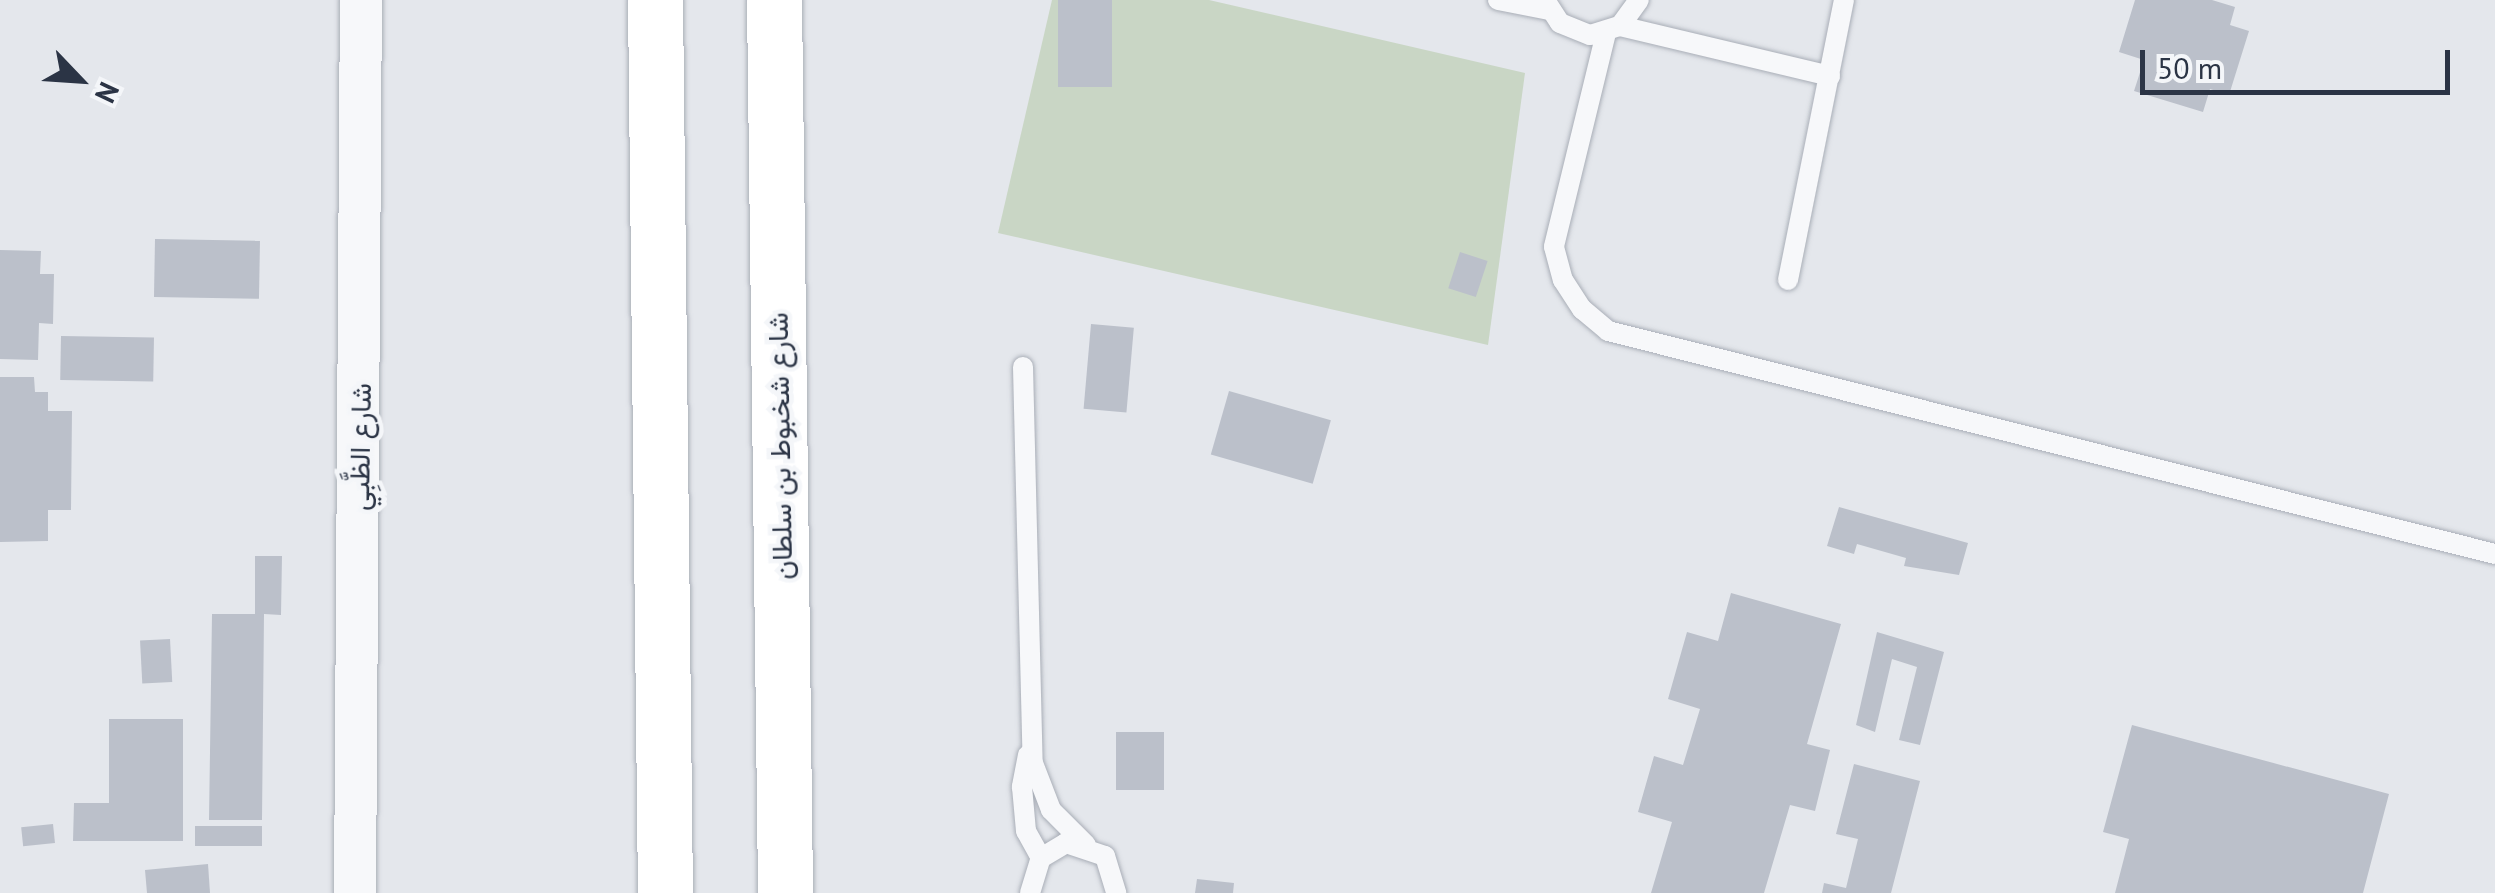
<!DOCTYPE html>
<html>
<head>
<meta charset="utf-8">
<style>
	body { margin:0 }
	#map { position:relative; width:2495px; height:893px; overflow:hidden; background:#e4e7ec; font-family:"PT Sans",Vazirmatn,sans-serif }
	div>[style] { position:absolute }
	.green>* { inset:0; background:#c9d6c5 }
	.building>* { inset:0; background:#bbc0ca; transform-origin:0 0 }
	.roads { filter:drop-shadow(0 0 2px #a9aeb7) drop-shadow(0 0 2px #a9aeb7) }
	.lane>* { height:20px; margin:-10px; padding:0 10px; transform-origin:10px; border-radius:10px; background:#f7f8fa }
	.street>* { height:42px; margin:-21px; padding:0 21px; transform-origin:21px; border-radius:21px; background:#f7f8fa }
	.primary>* { height:55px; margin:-27.5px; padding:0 27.5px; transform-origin:27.5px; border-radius:27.5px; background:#fff }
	span { translate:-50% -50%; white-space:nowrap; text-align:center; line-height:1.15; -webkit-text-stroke:9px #f4f6f9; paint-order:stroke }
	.street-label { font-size:28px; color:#2b3445 }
	.north { position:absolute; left:30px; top:30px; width:100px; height:100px; -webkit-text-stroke:8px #f4f6f9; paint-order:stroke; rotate:115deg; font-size:28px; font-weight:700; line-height:40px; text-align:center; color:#2b3445 }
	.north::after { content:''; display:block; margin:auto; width:35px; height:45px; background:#2b3445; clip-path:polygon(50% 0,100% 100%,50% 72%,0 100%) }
	.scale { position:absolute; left:2140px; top:50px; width:310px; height:45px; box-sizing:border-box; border:5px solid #2b3445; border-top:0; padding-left:12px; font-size:30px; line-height:35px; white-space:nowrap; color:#2b3445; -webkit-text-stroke:8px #f4f6f9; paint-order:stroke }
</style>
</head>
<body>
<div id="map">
	<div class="green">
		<i style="clip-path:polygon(1052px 0,1209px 0,1525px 73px,1488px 345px,998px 233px)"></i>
	</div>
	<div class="building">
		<i style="left:1058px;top:0;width:54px;height:87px"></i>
		<i style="clip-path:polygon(2135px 0,2212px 0,2235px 7px,2230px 25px,2249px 31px,2229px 95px,2210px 89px,2203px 112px,2134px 91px,2144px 60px,2119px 52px)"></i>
		<i style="left:155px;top:239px;width:105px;height:58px;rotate:1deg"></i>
		<i style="clip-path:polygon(0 250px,41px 251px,40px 274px,54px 274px,53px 324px,39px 323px,38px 360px,0 359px)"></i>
		<i style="left:1460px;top:252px;width:29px;height:38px;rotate:18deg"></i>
		<i style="left:1091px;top:324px;width:43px;height:85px;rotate:5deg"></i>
		<i style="left:61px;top:336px;width:93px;height:44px;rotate:1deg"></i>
		<i style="clip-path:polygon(0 377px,34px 377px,35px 392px,48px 392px,48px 411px,72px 411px,71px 510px,48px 510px,48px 541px,0 542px)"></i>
		<i style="left:1229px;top:391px;width:106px;height:66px;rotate:16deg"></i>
		<i style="clip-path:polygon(1839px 507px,1968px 543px,1959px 575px,1904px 566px,1906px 558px,1857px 544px,1854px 554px,1827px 546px)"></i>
		<i style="clip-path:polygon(255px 556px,282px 556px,281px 615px,264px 614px,262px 820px,209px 820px,212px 614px,255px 614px)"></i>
		<i style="clip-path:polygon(1731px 593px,1841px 624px,1807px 744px,1830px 750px,1815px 811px,1790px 805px,1764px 893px,1651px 893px,1672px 822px,1638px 812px,1654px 756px,1683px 765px,1700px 709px,1668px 699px,1687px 632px,1718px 641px)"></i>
		<i style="clip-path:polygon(1877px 632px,1944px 652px,1920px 745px,1899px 740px,1917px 667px,1892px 659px,1875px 732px,1856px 725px)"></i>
		<i style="left:170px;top:639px;width:43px;height:30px;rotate:87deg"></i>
		<i style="clip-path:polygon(109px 719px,183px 719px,183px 841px,73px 841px,74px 803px,109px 803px)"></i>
		<i style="clip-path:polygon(2132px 725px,2389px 794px,2363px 893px,2115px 893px,2129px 839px,2103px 832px)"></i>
		<i style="left:1116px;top:732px;width:48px;height:58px"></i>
		<i style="clip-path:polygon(1854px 764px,1920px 781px,1891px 893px,1822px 893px,1824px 883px,1846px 888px,1858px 839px,1836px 834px)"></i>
		<i style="left:53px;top:824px;width:19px;height:32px;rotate:84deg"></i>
		<i style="left:262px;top:826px;width:20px;height:67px;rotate:90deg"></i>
		<i style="clip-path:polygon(208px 864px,210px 893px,147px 893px,145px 870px)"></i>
		<i style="clip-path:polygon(1197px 879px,1234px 883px,1233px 893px,1195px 893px)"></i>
	</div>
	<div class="roads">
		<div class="lane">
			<i style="left:1498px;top:0;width:52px;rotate:11.1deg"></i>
			<i style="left:1545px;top:0;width:27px;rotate:57deg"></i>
			<i style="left:1560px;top:23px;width:32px;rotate:22deg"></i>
			<i style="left:1590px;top:35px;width:31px;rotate:-17deg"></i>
			<i style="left:1620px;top:26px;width:32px;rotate:-54deg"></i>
			<i style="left:1620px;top:26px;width:216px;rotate:13.4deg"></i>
			<i style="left:1606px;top:33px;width:220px;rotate:103.7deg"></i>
			<i style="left:1554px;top:247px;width:34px;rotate:75deg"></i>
			<i style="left:1563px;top:280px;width:35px;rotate:57deg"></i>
			<i style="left:1582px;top:309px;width:34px;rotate:40deg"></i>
			<i style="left:1608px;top:331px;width:915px;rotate:14.11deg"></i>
			<i style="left:1788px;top:280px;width:286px;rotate:-78.7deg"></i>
			<i style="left:1023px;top:367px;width:396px;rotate:88.6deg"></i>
			<i style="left:1033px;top:763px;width:50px;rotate:69deg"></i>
			<i style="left:1051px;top:810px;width:49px;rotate:45deg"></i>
			<i style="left:1028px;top:755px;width:33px;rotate:101deg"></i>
			<i style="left:1022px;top:787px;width:44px;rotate:84.8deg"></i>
			<i style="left:1026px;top:831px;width:31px;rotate:61deg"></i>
			<i style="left:1030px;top:893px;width:37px;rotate:-73deg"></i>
			<i style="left:1041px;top:858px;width:29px;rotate:-31deg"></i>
			<i style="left:1066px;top:843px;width:41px;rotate:18.4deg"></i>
			<i style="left:1105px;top:856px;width:39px;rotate:73deg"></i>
		</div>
		<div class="street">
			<i style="left:355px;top:893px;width:893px;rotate:-89.62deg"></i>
		</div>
		<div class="primary">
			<i style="left:655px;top:0;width:893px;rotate:89.36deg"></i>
			<i style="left:774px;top:0;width:893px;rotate:89.29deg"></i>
		</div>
	</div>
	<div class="street-label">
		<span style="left:780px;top:446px;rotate:-91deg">شارع شخبوط بن سلطان</span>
		<span style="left:360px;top:447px;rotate:-89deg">شارع الظَّبِي</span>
	</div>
	<div class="north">N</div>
	<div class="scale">50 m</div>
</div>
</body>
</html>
